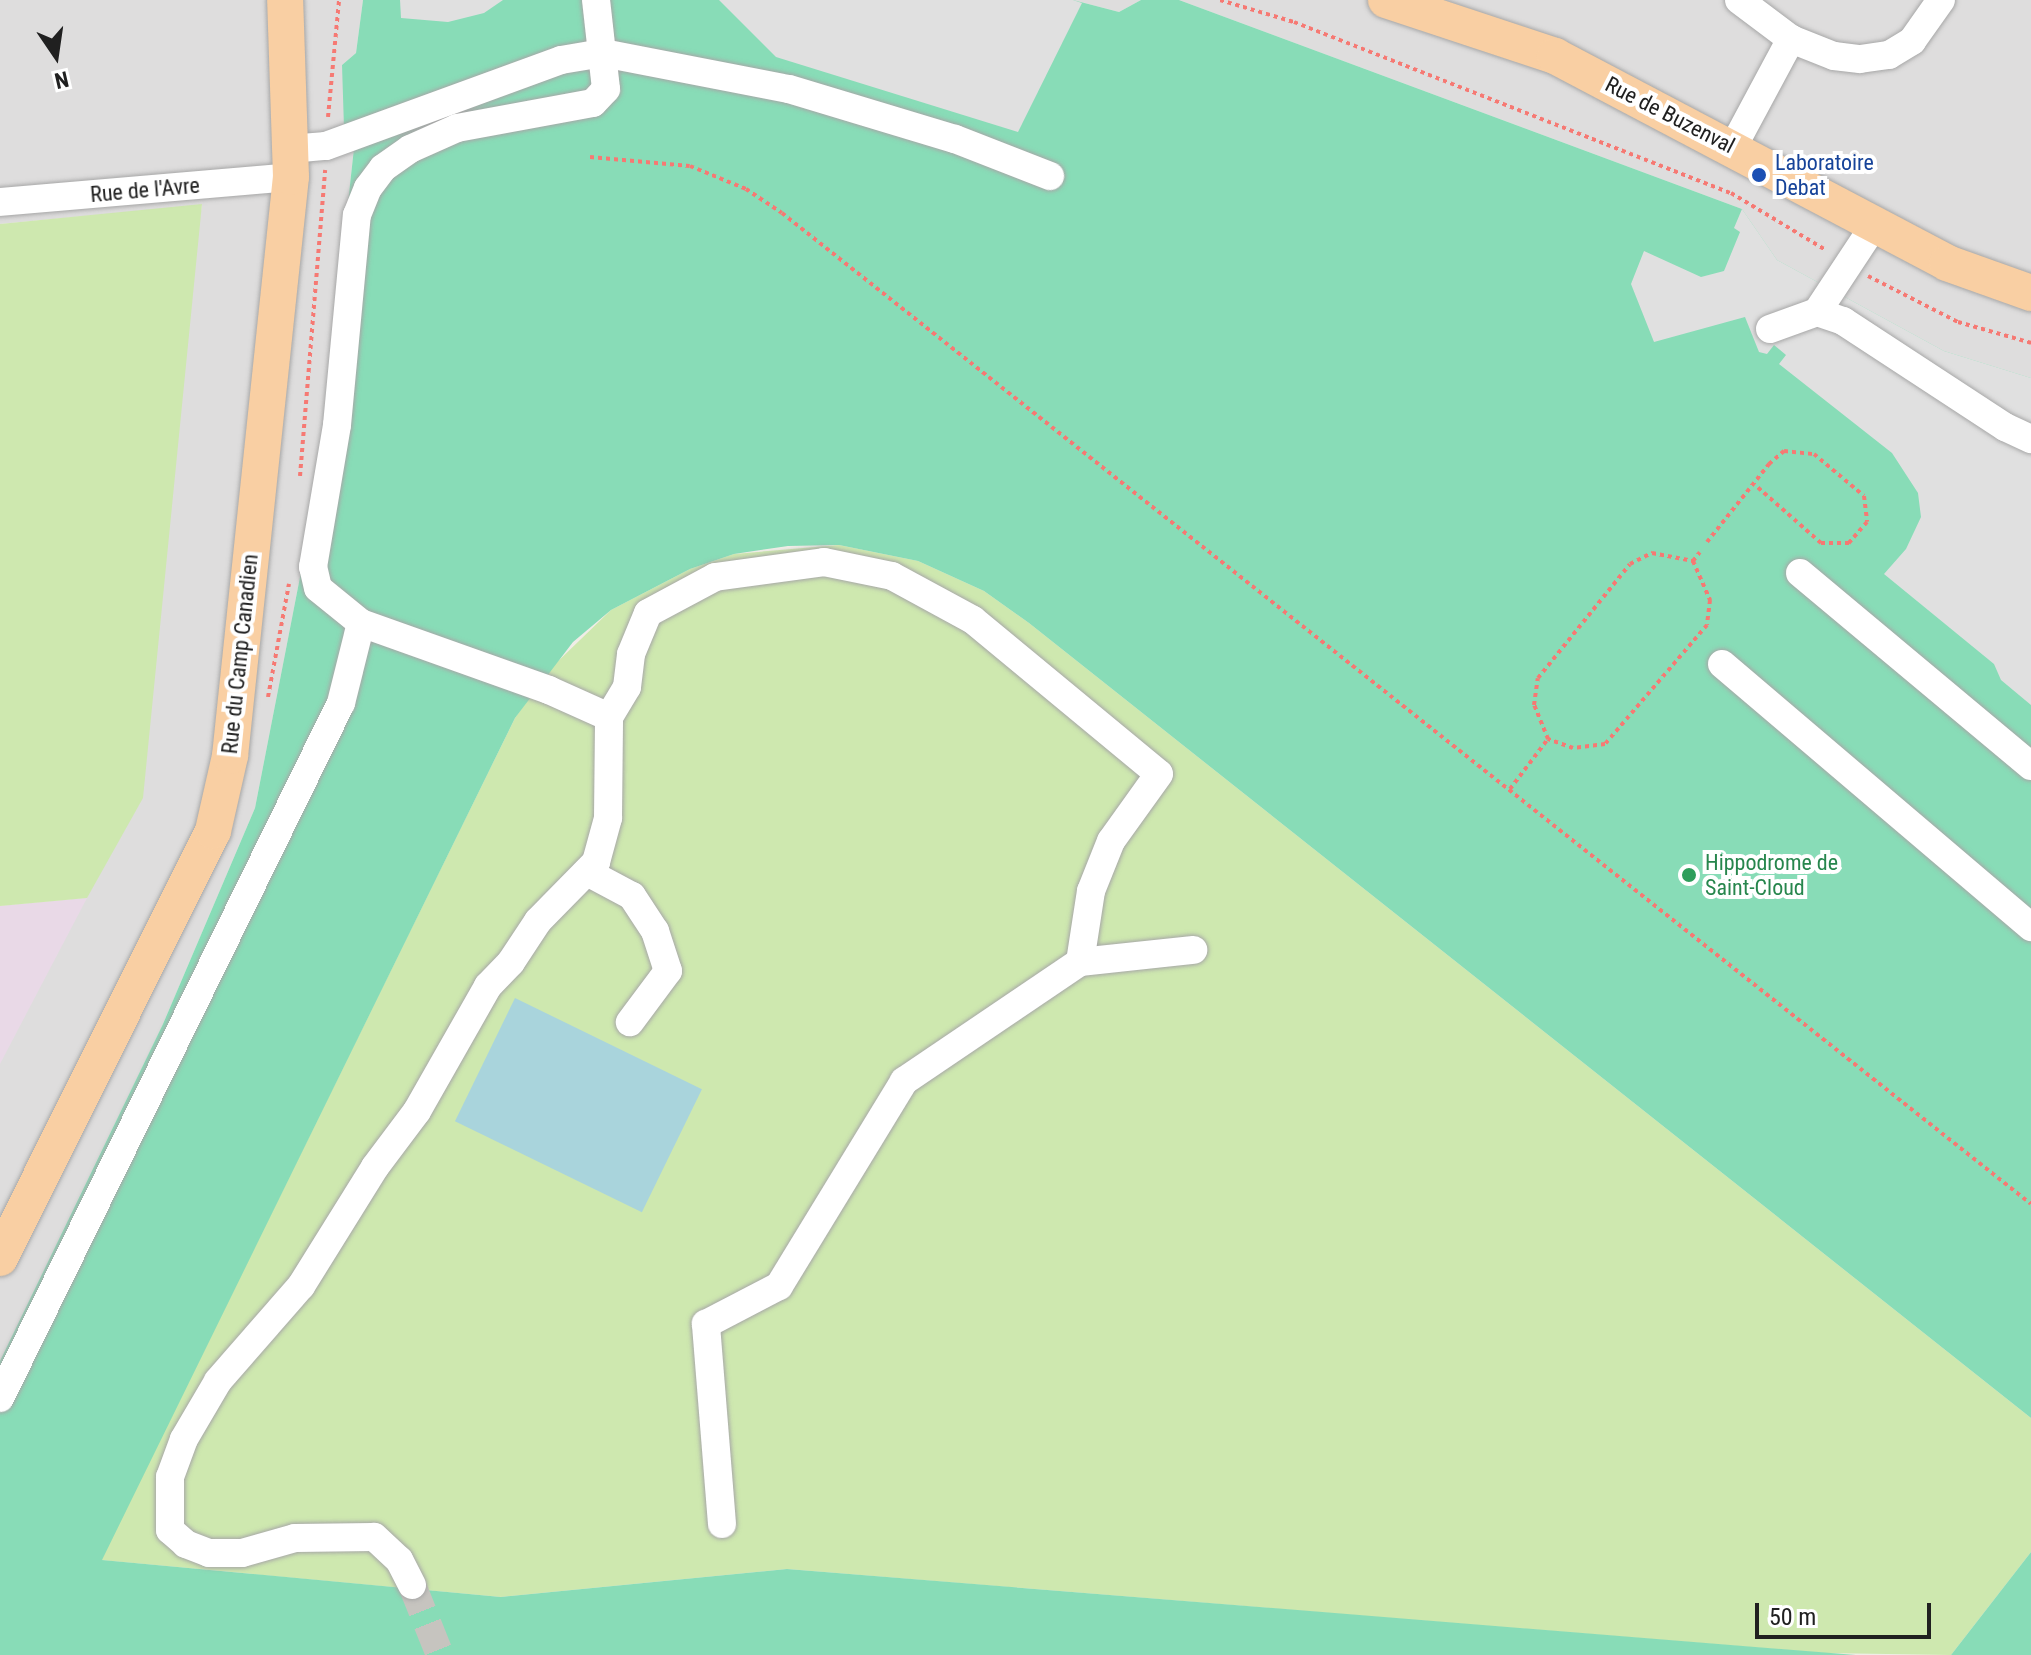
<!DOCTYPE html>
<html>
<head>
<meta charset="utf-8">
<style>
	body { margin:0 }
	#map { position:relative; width:2031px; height:1655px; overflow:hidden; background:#f0ede7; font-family:"Roboto Condensed",sans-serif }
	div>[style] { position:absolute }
	.residential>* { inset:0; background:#dedddd }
	.industrial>* { inset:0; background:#e9d9e7 }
	.grass>* { inset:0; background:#cee8af }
	.pitch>* { inset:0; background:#88dcb7 }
	.parking>* { inset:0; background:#e0e0e0 }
	.water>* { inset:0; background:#a9d4dc; transform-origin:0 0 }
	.minor-tunnel>* { height:28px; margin-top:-14px; transform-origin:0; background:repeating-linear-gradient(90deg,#c6c4bf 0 28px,transparent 0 42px) }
	.path>* { height:4px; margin-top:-2px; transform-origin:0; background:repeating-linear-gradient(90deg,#f67973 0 4px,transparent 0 8px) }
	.roads { filter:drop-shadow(0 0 2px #a7a7a7) drop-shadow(0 0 2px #a7a7a7) }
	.minor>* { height:28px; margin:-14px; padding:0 14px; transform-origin:14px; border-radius:14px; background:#fff }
	.major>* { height:36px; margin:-18px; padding:0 18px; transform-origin:18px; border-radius:18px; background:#f9cfa3 }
	.dots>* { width:22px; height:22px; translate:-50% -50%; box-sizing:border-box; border:4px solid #fff; border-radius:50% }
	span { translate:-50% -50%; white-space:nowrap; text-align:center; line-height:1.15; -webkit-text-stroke:8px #fff; paint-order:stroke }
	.street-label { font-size:22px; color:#202020 }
	.transit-label { font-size:22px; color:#164399 }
	.left { translate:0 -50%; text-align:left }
	.leisure-label { font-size:22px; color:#27864d }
	.north { position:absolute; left:16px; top:16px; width:80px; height:80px; -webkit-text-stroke:6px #fff; paint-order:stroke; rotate:167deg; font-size:22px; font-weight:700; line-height:32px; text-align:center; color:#202020 }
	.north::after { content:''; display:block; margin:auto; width:28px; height:36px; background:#202020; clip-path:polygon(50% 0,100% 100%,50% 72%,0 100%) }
	.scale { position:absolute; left:1755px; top:1603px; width:176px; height:36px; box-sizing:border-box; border:4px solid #202020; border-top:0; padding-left:10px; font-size:24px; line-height:28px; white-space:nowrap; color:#202020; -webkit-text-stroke:6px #fff; paint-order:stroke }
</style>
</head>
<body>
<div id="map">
	<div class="residential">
		<i style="clip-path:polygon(0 0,363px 0,356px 53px,342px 65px,354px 148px,316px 495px,255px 808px,163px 1024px,0 1361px,0 906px,87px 898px,202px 205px,0 224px)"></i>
		<i style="clip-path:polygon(1073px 0,1141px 0,1119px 12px)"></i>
		<i style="clip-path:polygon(1179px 0,2031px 0,2031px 378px,1944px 351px,1777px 260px,1742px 209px)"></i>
	</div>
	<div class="industrial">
		<i style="clip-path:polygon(87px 898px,0 1064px,0 906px)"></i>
	</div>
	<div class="grass">
		<i style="clip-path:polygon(202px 204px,143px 798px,87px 898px,0 906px,0 224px)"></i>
		<i style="clip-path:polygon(839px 545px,918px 561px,984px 591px,1029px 623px,2031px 1418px,2031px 1552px,1951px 1655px,1823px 1653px,787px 1569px,501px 1597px,101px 1560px,515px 718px,550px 669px,611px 610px,690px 569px,734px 554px)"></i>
	</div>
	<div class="pitch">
		<i style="clip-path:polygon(363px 0,1073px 0,1119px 12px,1141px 0,1179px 0,1742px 209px,1777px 260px,1944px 351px,2031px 378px,2031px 1418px,1029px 623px,984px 591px,918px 561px,839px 545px,788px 546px,734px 554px,690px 569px,611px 610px,573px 642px,515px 718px,102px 1560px,501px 1597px,787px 1569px,1856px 1655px,0 1655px,0 1361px,163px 1024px,255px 808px,316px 495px,354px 148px,344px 128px,342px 65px,356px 53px)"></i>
		<i style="clip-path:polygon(2031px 1552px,2031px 1655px,1951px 1655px)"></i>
	</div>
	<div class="parking">
		<i style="clip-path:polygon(400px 0,503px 0,484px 13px,448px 22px,401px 18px)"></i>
		<i style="clip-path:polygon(719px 0,1073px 0,1082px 3px,1018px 132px,776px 57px)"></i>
		<i style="clip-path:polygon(1742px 209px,1777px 260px,1944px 351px,2031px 378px,2031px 705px,2001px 680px,1994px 664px,1884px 574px,1906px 549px,1921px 517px,1918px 493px,1892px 453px,1779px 364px,1786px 355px,1774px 345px,1767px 354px,1759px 352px,1745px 317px,1654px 342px,1631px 284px,1644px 251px,1701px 277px,1724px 271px,1740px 232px,1734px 228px)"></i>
	</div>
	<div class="water">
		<i style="left:515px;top:998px;width:208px;height:137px;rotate:26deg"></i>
	</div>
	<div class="minor-tunnel">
		<i style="left:412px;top:1585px;width:75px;rotate:68.2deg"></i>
	</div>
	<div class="path">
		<i style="left:1220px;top:0;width:77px;rotate:16.6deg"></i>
		<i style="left:1294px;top:22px;width:469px;rotate:21.4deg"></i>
		<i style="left:1731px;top:193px;width:111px;rotate:31deg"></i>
		<i style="left:328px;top:117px;width:118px;rotate:-84.6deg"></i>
		<i style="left:590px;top:157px;width:100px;rotate:5.1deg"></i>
		<i style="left:690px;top:166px;width:61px;rotate:22.3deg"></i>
		<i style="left:746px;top:189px;width:43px;rotate:33.7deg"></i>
		<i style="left:782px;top:213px;width:1594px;rotate:38.43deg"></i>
		<i style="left:1868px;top:276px;width:101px;rotate:27.1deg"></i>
		<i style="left:1958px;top:322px;width:76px;rotate:16deg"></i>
		<i style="left:300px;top:476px;width:307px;rotate:-85.3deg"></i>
		<i style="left:1707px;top:542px;width:100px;rotate:-51.5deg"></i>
		<i style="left:1769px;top:464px;width:20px;rotate:-41deg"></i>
		<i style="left:1784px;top:451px;width:30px;rotate:6deg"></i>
		<i style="left:1814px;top:454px;width:65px;rotate:40deg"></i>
		<i style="left:1864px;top:496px;width:26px;rotate:83deg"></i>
		<i style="left:1867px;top:522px;width:28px;rotate:131deg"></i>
		<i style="left:1849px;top:543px;width:28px;rotate:180deg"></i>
		<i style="left:1821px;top:543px;width:89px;rotate:-138.6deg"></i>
		<i style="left:1652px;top:553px;width:42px;rotate:11deg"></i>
		<i style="left:1693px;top:561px;width:43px;rotate:66.4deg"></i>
		<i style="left:1710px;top:600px;width:25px;rotate:97deg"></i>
		<i style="left:1707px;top:625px;width:157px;rotate:130.6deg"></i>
		<i style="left:1605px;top:744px;width:32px;rotate:173deg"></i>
		<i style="left:1573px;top:748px;width:27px;rotate:-160deg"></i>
		<i style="left:1548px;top:739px;width:37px;rotate:-112deg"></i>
		<i style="left:1534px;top:705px;width:27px;rotate:-82deg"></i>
		<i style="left:1538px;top:678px;width:146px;rotate:-51.1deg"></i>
		<i style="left:1630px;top:564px;width:25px;rotate:-27deg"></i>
		<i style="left:1693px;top:561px;width:11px;rotate:-52deg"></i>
		<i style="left:268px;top:697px;width:115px;rotate:-79.5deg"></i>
		<i style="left:1510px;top:789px;width:63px;rotate:-52.8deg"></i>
	</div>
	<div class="roads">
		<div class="minor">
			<i style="left:1739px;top:0;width:65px;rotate:36.9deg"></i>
			<i style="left:1791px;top:39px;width:46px;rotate:21.6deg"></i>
			<i style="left:1834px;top:56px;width:26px;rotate:7deg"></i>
			<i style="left:1860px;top:59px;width:29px;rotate:-8deg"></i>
			<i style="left:1889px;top:55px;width:27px;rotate:-31deg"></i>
			<i style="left:1912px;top:41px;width:50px;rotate:-54.7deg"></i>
			<i style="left:1733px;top:147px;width:123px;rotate:-61.8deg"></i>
			<i style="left:290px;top:149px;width:36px;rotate:-5deg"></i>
			<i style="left:326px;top:146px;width:250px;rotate:-20.1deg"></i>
			<i style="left:561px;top:60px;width:43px;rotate:-9.5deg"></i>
			<i style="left:603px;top:53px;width:189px;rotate:11deg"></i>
			<i style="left:789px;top:89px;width:173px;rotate:16.8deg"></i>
			<i style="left:955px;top:139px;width:102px;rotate:21.3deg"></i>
			<i style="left:0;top:202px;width:292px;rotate:-4.9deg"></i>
			<i style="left:1817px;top:312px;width:105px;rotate:-56.6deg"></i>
			<i style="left:1770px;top:329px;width:50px;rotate:-19.9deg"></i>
			<i style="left:1817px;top:312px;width:28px;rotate:19deg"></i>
			<i style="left:1843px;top:321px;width:194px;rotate:33.2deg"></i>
			<i style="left:2005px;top:427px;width:29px;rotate:25deg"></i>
			<i style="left:1800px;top:573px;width:301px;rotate:39.9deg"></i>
			<i style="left:1722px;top:664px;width:406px;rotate:40.4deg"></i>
			<i style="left:609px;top:717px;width:35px;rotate:-59deg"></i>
			<i style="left:627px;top:687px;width:33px;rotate:-83deg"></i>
			<i style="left:631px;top:654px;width:44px;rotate:-67.5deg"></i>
			<i style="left:648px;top:613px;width:76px;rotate:-28.2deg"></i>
			<i style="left:715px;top:577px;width:110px;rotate:-7.8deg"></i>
			<i style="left:824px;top:562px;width:69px;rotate:11.6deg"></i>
			<i style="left:892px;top:576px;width:92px;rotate:28.5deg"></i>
			<i style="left:973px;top:620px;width:241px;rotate:39.6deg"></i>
			<i style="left:1159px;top:774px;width:82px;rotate:125.6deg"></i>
			<i style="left:1111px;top:841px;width:54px;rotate:111.8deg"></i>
			<i style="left:1091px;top:891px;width:72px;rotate:98.8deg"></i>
			<i style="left:1080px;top:962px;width:114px;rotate:-6.1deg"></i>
			<i style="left:587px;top:872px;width:51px;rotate:28.1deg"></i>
			<i style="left:632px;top:896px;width:42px;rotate:56.7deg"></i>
			<i style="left:655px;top:931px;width:42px;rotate:72deg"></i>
			<i style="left:668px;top:971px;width:64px;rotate:126.7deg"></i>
			<i style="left:0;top:1398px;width:774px;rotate:-63.87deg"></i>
			<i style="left:341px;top:703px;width:82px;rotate:-76deg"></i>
			<i style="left:722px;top:1524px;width:201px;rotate:-94.6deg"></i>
			<i style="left:706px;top:1324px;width:82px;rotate:-27.5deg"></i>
			<i style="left:779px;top:1286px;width:240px;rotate:-58.6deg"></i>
			<i style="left:904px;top:1081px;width:212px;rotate:-34.1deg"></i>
			<i style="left:412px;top:1585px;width:28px;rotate:-117deg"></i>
			<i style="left:399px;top:1560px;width:34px;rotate:-137deg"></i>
			<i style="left:374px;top:1537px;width:79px;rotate:179.3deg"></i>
			<i style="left:295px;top:1538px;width:55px;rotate:164.2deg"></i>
			<i style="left:242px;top:1553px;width:33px;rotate:180deg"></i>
			<i style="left:209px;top:1553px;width:25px;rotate:-159deg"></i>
			<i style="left:186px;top:1544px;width:21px;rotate:-139deg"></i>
			<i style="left:170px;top:1530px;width:53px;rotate:-90deg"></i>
			<i style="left:170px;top:1477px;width:40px;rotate:-69.8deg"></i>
			<i style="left:184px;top:1439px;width:67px;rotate:-59.6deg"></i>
			<i style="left:218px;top:1381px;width:126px;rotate:-48.9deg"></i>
			<i style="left:301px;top:1286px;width:140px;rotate:-58.1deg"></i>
			<i style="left:375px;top:1167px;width:70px;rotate:-53.1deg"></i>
			<i style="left:417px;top:1111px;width:144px;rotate:-60.4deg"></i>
			<i style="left:488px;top:986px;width:33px;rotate:-46deg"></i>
			<i style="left:511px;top:962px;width:49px;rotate:-56.6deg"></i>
			<i style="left:538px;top:921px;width:83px;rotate:-45.5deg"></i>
			<i style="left:596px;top:862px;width:46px;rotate:-74.7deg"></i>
			<i style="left:608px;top:818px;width:101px;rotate:-89.4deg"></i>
			<i style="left:609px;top:717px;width:66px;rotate:-155.8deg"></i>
			<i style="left:549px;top:690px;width:200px;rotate:-160.4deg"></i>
			<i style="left:361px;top:623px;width:55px;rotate:-140.9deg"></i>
			<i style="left:318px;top:588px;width:22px;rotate:-103deg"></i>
			<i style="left:313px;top:567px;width:144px;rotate:-80.4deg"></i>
			<i style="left:337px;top:425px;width:211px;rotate:-84.6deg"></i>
			<i style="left:357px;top:215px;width:29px;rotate:-68deg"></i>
			<i style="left:368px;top:188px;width:25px;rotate:-53deg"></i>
			<i style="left:383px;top:168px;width:33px;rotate:-35deg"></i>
			<i style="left:410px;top:149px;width:51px;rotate:-24.1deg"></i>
			<i style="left:457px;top:128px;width:138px;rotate:-10.4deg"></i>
			<i style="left:593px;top:103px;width:19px;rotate:-47deg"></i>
			<i style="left:606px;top:89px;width:90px;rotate:-96.4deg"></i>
		</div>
		<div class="major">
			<i style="left:1386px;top:0;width:178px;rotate:18.3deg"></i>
			<i style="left:1555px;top:56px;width:443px;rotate:27.8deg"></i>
			<i style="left:1947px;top:263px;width:89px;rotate:19.7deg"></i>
			<i style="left:0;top:1258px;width:477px;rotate:-63.5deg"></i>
			<i style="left:213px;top:831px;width:77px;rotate:-77.2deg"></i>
			<i style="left:230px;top:756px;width:582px;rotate:-83.99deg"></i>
			<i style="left:291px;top:177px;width:177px;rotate:-91.9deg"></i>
		</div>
	</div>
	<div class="dots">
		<i style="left:1759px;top:175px;background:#1a4fb4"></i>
		<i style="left:1689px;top:875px;background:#2e9e5b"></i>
	</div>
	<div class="street-label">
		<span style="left:1670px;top:115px;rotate:27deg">Rue de Buzenval</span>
		<span style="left:145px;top:190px;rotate:-5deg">Rue de l'Avre</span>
		<span style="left:240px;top:654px;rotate:-84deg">Rue du Camp Canadien</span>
	</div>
	<div class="transit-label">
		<span class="left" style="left:1775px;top:175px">Laboratoire<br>Debat</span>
	</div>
	<div class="leisure-label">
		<span class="left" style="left:1705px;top:875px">Hippodrome de<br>Saint-Cloud</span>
	</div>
	<div class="north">N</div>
	<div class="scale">50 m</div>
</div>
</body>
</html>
